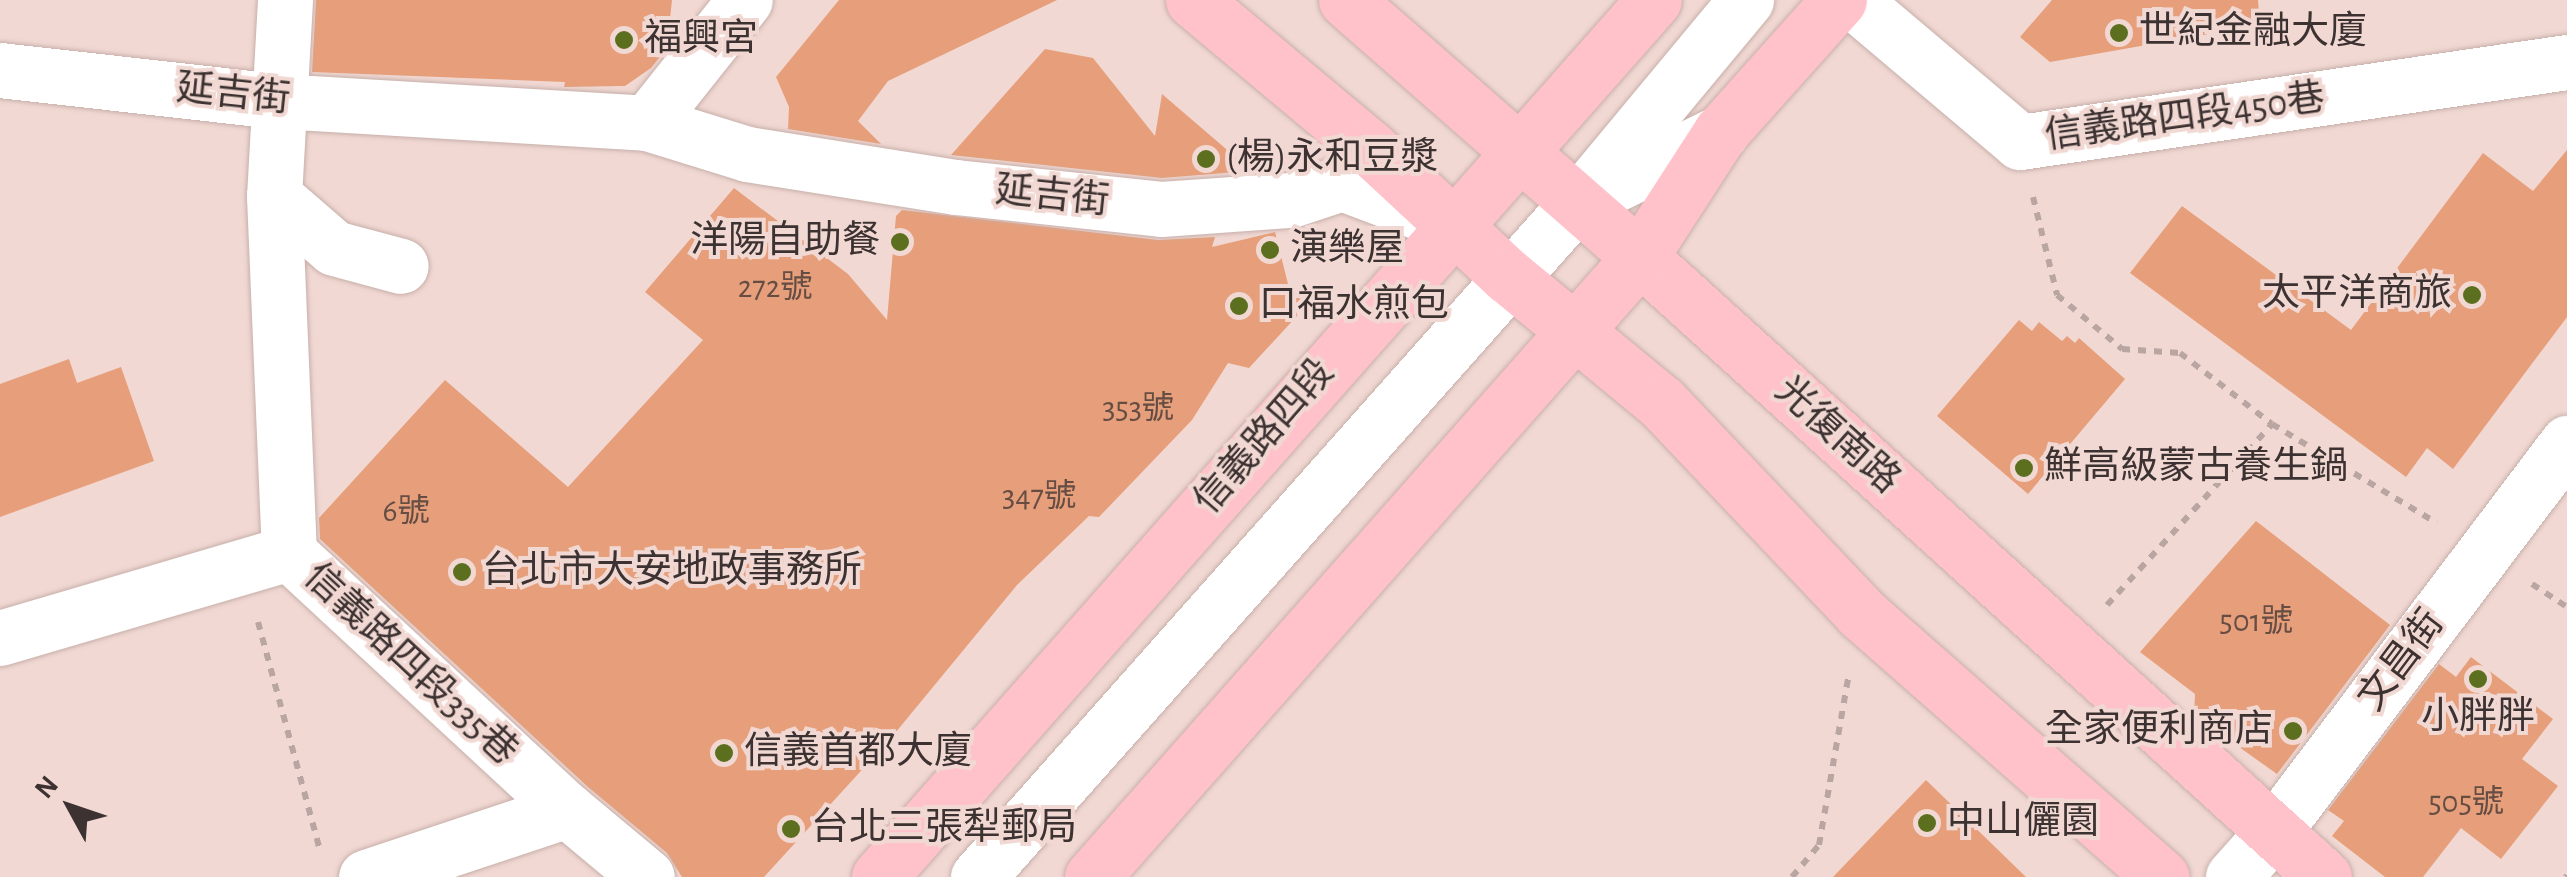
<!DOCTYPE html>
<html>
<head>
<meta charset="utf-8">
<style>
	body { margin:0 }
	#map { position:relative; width:2567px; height:877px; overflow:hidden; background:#f1d8d3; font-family:"Alegreya Sans","Noto Sans TC",sans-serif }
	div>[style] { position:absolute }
	.building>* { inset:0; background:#e69f7a }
	.path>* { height:6px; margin-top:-3px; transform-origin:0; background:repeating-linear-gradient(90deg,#b9a5a1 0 8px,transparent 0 16px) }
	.roads { filter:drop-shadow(0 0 2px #c7afaa) drop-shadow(0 0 2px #c7afaa) }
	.minor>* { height:55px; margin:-27.5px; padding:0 27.5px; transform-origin:27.5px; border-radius:27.5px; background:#fff }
	.major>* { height:55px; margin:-27.5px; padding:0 27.5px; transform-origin:27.5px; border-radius:27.5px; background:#ffc2ca }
	.dots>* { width:28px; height:28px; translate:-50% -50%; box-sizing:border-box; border:5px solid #f1d8d3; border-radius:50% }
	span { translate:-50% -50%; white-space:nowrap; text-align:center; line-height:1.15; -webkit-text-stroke:8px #f1d8d3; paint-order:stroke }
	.number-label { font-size:32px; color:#664d43 }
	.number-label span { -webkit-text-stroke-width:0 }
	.poi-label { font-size:38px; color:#3c3231 }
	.left { translate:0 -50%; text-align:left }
	.right { translate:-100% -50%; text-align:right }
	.street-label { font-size:38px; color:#3c3231 }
	.north { position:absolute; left:20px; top:757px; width:100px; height:100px; -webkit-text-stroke:8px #f1d8d3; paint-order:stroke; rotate:310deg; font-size:28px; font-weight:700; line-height:40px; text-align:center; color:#3c3231 }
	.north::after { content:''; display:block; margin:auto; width:35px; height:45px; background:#3c3231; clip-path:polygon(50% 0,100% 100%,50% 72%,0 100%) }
</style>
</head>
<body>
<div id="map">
	<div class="building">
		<i style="clip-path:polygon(316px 0,672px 0,667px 48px,651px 68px,625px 86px,564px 87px,565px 82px,312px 72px)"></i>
		<i style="clip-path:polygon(839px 0,1057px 0,888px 81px,858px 121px,881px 144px,788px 129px,789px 107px,776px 77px)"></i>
		<i style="clip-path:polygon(2052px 0,2258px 0,2260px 25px,2050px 62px,2020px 37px)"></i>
		<i style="clip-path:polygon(1045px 49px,1093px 58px,1155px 136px,1162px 94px,1240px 161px,1237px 172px,1162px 178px,951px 155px)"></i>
		<i style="clip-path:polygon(2567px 150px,2567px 317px,2453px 469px,2427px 448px,2406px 477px,2130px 273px,2182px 206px,2351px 330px,2483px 153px,2533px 191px)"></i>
		<i style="clip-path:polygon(734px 188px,848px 274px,887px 320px,896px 216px,902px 210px,1158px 240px,1215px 237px,1212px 247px,1275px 232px,1290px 292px,1308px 304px,1249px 368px,1228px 363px,1192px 420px,1099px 517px,1089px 516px,1017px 585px,891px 738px,764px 877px,682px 877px,667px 853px,588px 787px,320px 539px,319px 518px,445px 380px,568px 487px,703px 340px,645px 292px)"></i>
		<i style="clip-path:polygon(2019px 320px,2032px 331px,2039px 322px,2062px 341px,2067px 336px,2075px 343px,2079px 338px,2125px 379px,2028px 494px,1937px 416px)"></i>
		<i style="clip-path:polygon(69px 359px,77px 383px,121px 367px,154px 461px,0 517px,0 384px)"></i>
		<i style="clip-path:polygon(2256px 521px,2390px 625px,2277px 774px,2194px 715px,2195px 694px,2140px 652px)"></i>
		<i style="clip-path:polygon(2471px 657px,2553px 719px,2522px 759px,2558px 786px,2501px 859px,2461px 828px,2423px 877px,2385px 877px,2332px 836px,2344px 821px,2328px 810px,2439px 664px,2456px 677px)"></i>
		<i style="clip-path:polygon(1926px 780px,2026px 877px,1833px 877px)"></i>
	</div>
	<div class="path">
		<i style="left:2033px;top:197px;width:101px;rotate:76.2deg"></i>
		<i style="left:2057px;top:295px;width:85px;rotate:39.7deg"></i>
		<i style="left:2122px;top:349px;width:58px;rotate:3.9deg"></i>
		<i style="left:2180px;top:353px;width:116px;rotate:37.7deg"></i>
		<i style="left:2272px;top:424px;width:192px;rotate:31deg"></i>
		<i style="left:2532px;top:584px;width:42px;rotate:33.3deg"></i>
		<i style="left:2107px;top:605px;width:245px;rotate:-47.6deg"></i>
		<i style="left:258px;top:622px;width:233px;rotate:74.8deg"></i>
		<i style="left:1792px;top:877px;width:42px;rotate:-49.8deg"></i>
		<i style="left:1819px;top:845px;width:169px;rotate:-80.1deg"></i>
		<i style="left:2566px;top:877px;width:2px;rotate:-63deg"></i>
	</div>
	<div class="roads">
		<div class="minor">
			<i style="left:285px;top:0;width:196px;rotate:93.2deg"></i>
			<i style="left:274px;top:196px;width:357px;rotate:87.6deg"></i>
			<i style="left:289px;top:553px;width:379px;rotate:42.8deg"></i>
			<i style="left:567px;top:810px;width:104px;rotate:39.9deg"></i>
			<i style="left:1852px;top:0;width:220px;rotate:40.2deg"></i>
			<i style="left:2020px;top:142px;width:553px;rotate:-8.32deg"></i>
			<i style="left:0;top:70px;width:280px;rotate:6.4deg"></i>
			<i style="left:278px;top:101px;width:370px;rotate:3.4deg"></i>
			<i style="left:647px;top:123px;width:105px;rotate:17.2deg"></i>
			<i style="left:747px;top:154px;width:212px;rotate:9deg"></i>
			<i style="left:956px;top:187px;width:206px;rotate:6.1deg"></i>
			<i style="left:1161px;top:209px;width:130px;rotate:-4deg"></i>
			<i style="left:1291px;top:200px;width:54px;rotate:-18.4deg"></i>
			<i style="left:1342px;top:183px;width:119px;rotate:20.7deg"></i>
			<i style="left:647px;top:123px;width:157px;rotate:-51.5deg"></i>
			<i style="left:1589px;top:189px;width:246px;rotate:-50.3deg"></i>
			<i style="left:274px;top:196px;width:79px;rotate:40.9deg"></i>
			<i style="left:334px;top:248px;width:69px;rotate:15deg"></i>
			<i style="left:0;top:638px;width:301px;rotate:-16.4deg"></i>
			<i style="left:366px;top:877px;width:212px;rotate:-18.4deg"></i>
			<i style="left:978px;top:877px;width:902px;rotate:-48.37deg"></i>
			<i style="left:1577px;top:203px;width:161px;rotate:-26.2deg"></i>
			<i style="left:2233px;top:877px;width:60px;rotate:-48.4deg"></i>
			<i style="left:2273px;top:832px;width:488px;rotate:-52.9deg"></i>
		</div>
		<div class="major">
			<i style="left:1193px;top:0;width:229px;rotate:39.9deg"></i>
			<i style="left:1369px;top:147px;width:190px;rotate:42.9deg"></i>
			<i style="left:1508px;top:276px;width:198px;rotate:39.5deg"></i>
			<i style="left:1661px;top:402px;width:291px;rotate:46.5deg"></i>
			<i style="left:1861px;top:613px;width:400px;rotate:41.3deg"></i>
			<i style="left:1346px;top:0;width:390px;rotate:41.2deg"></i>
			<i style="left:1640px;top:257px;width:923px;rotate:42.19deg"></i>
			<i style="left:879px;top:877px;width:1170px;rotate:-48.53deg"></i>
			<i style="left:1092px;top:877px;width:827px;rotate:-48.53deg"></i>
			<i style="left:1640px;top:257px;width:149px;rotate:-57.1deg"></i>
			<i style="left:1721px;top:132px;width:177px;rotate:-48.2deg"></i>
		</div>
	</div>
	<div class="dots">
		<i style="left:2119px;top:33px;background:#5c6f1e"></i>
		<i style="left:624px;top:40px;background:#5c6f1e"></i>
		<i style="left:1206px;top:159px;background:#5c6f1e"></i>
		<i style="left:900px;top:242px;background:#5c6f1e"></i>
		<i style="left:1270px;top:250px;background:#5c6f1e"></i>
		<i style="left:2472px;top:295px;background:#5c6f1e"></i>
		<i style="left:1239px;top:306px;background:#5c6f1e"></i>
		<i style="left:2024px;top:468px;background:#5c6f1e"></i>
		<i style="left:462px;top:572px;background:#5c6f1e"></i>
		<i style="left:2478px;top:679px;background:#5c6f1e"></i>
		<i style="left:2293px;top:731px;background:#5c6f1e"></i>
		<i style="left:724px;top:753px;background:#5c6f1e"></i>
		<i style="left:1927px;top:823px;background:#5c6f1e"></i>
		<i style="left:791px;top:829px;background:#5c6f1e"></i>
	</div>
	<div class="number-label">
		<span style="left:775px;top:287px">272號</span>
		<span style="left:1138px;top:408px">353號</span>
		<span style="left:1039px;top:496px">347號</span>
		<span style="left:406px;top:511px">6號</span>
		<span style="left:2256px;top:621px">501號</span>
		<span style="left:2466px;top:802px">505號</span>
	</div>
	<div class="poi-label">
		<span class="left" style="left:2139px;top:33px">世紀金融大廈</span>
		<span class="left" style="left:644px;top:40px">福興宮</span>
		<span class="left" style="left:1226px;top:159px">(楊)永和豆漿</span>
		<span class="right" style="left:880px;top:242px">洋陽自助餐</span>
		<span class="left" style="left:1290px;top:250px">演樂屋</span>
		<span class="right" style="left:2452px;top:295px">太平洋商旅</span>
		<span class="left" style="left:1259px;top:306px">口福水煎包</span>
		<span class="left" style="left:2044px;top:468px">鮮高級蒙古養生鍋</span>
		<span class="left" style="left:482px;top:572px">台北市大安地政事務所</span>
		<span style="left:2478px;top:718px">小胖胖</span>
		<span class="right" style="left:2273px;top:731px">全家便利商店</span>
		<span class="left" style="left:744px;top:753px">信義首都大廈</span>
		<span class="left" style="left:1947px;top:823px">中山儷園</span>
		<span class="left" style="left:811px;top:829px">台北三張犁郵局</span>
	</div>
	<div class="street-label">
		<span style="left:233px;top:95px;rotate:6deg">延吉街</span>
		<span style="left:2185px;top:118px;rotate:-8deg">信義路四段450巷</span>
		<span style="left:1052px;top:197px;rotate:6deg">延吉街</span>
		<span style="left:1837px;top:436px;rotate:42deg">光復南路</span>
		<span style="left:1265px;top:437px;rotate:-49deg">信義路四段</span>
		<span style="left:2402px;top:661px;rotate:-53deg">文昌街</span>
		<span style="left:410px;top:665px;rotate:43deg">信義路四段335巷</span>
	</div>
	<div class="north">N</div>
</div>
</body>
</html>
